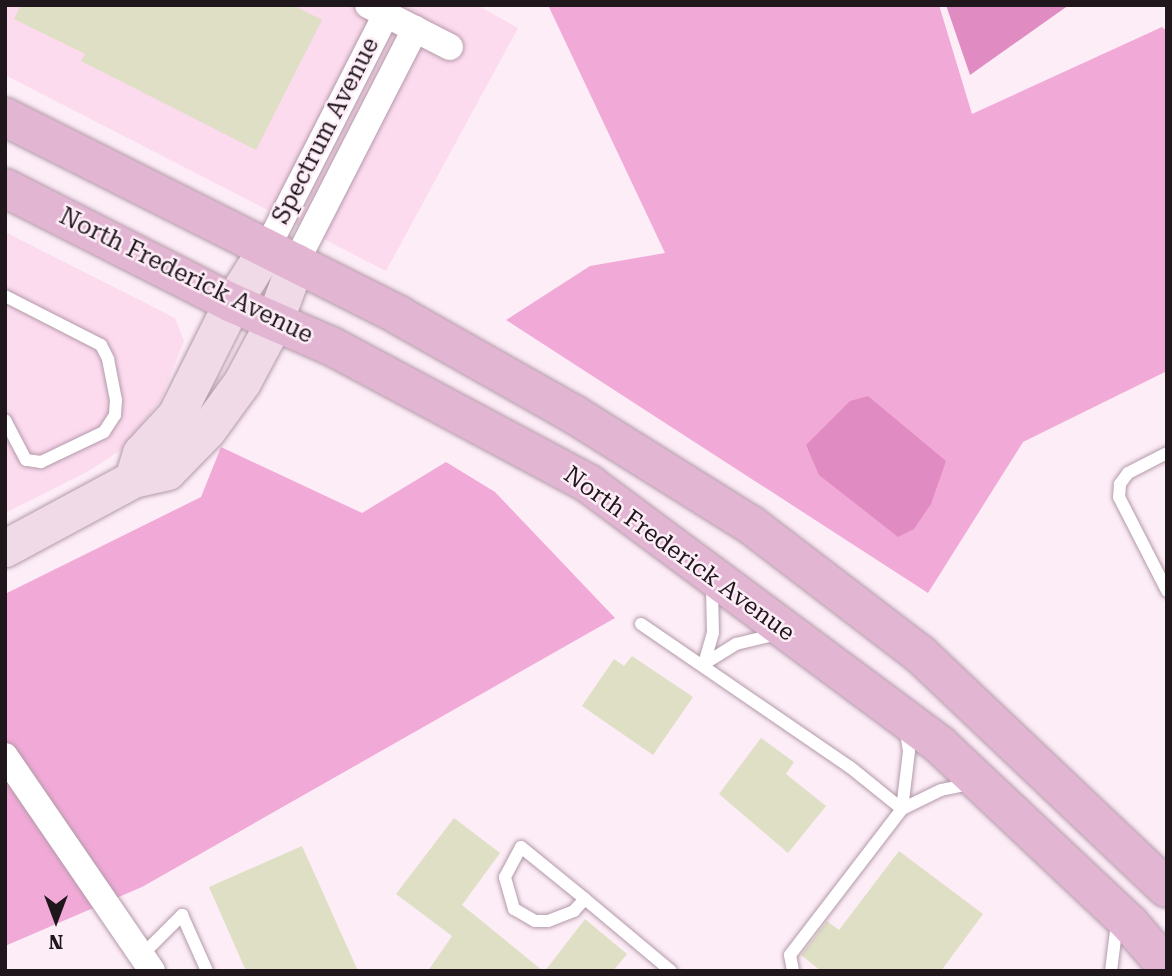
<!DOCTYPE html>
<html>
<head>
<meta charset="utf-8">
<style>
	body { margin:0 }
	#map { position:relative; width:1172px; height:976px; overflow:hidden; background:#fdedf7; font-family:"Roboto Serif",serif }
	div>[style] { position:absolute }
	.built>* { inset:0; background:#fddbef }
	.green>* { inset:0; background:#f1aad7 }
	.water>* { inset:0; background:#e08cc2 }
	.building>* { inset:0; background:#dedfc5 }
	.roads { filter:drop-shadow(0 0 2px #b39aa9) drop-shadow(0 0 2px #b39aa9) }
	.lane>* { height:12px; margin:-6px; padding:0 6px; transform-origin:6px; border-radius:6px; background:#fff }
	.street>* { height:26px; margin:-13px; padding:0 13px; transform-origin:13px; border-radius:13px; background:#fff }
	.secondary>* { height:37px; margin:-18.5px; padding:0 18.5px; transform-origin:18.5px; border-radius:18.5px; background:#f0dae8 }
	.primary>* { height:38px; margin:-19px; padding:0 19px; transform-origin:19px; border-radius:19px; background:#e2b5d2 }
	span { translate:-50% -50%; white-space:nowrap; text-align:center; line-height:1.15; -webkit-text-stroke:5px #fdedf7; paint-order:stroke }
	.street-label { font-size:24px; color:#20171c }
	.frame { position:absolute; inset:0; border:7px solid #20171c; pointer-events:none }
	.north { position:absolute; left:21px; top:885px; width:70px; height:70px; -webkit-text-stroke:5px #fdedf7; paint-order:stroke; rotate:180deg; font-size:19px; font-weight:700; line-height:28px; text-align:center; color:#20171c }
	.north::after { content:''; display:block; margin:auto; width:24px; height:32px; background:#20171c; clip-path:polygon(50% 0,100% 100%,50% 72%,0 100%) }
</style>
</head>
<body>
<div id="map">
	<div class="built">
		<i style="clip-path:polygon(5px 5px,477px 5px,518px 28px,386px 271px,5px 75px)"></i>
		<i style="clip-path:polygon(5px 232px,175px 318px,184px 341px,161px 399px,124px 448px,87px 472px,5px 513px)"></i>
	</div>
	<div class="green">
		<i style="clip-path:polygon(548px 5px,939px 5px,972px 114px,1162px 27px,1167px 31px,1167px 371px,1023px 442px,928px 593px,506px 320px,590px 266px,665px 253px)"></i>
		<i style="clip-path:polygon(221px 447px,362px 513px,446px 462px,495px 492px,615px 618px,142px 887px,5px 946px,5px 594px,201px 497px)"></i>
	</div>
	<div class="water">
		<i style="clip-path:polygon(946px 5px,1069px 5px,970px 75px)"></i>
		<i style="clip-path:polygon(868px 396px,946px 461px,931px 504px,914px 529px,898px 537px,819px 475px,806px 445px,850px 401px)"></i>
	</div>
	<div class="building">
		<i style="clip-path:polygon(21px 5px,293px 5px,322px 20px,256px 150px,81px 61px,85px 54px,14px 19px)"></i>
		<i style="clip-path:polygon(632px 656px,693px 697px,653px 755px,582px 706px,614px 659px,624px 666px)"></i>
		<i style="clip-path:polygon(761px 738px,794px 762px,786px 774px,826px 806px,788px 853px,719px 794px)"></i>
		<i style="clip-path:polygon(454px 818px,500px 853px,462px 905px,543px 971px,428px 971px,452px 936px,396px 894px)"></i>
		<i style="clip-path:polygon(302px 846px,358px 971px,246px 971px,209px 887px)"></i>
		<i style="clip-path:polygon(899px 851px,983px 914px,941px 971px,821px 971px,801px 955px,827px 921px,839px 930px)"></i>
		<i style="clip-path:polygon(585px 919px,627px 954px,613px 971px,545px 971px)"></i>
	</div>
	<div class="roads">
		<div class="lane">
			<i style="left:5px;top:296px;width:108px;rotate:27deg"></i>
			<i style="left:101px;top:345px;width:16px;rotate:63deg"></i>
			<i style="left:108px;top:359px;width:42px;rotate:79deg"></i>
			<i style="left:116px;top:400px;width:15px;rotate:94deg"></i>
			<i style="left:115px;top:415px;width:20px;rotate:123deg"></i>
			<i style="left:104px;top:432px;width:70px;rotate:154.5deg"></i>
			<i style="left:41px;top:462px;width:15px;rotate:-172deg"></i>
			<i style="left:26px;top:460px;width:45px;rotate:-117.7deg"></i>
			<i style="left:1167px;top:453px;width:44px;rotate:152.9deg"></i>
			<i style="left:1128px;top:473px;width:14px;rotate:126deg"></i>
			<i style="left:1120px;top:484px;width:13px;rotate:94deg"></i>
			<i style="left:1119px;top:497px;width:106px;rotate:62.9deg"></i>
			<i style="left:641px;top:624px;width:253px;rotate:34.4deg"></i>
			<i style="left:850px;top:767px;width:67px;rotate:38.9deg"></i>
			<i style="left:902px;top:809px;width:184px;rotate:127.5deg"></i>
			<i style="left:790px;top:955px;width:16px;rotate:79deg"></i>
			<i style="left:704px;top:664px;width:38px;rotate:-32deg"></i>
			<i style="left:736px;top:644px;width:42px;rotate:-13.7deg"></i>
			<i style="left:704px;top:664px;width:32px;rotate:-74deg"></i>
			<i style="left:713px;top:633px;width:45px;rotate:-91.3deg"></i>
			<i style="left:902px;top:809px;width:58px;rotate:-83.1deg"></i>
			<i style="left:909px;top:751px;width:19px;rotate:-99deg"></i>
			<i style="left:902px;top:809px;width:43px;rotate:-26deg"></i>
			<i style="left:941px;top:790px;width:30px;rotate:-12deg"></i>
			<i style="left:585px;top:899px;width:16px;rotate:133deg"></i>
			<i style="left:574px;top:911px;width:28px;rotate:159deg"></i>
			<i style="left:548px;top:921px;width:13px;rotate:180deg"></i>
			<i style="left:535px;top:921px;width:24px;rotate:-150deg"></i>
			<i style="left:514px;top:909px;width:33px;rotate:-106deg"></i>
			<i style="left:505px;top:877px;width:34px;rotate:-62deg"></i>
			<i style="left:521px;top:847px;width:82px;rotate:39.1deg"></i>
			<i style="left:585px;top:899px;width:112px;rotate:39.9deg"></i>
			<i style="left:142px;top:955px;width:57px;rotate:-45deg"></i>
			<i style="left:182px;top:915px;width:61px;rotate:65.9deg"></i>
			<i style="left:1111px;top:971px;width:48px;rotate:-82.9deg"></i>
		</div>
		<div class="street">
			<i style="left:368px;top:5px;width:92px;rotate:27.1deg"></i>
			<i style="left:267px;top:248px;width:263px;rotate:-63deg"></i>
			<i style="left:296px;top:262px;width:262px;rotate:-62.9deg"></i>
			<i style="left:5px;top:756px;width:260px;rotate:55.6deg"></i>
		</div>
		<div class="secondary">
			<i style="left:133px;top:479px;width:27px;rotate:-73deg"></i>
			<i style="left:141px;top:453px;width:52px;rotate:-47.4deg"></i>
			<i style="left:176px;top:415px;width:125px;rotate:-63.4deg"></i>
			<i style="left:232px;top:303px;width:65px;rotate:-57.5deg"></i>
			<i style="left:5px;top:548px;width:145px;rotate:-28.3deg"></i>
			<i style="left:133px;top:479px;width:35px;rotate:-13deg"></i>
			<i style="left:167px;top:471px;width:57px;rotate:-45.7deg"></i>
			<i style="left:207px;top:430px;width:59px;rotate:-53.9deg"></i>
			<i style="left:242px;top:382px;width:68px;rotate:-61.9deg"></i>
			<i style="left:274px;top:322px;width:64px;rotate:-69.9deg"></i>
		</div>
		<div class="primary">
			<i style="left:5px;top:117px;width:442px;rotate:26.7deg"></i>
			<i style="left:400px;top:316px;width:201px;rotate:29.5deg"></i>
			<i style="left:575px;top:415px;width:208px;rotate:32deg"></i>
			<i style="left:751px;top:525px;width:213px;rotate:37.4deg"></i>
			<i style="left:920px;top:654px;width:340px;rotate:43.5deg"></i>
			<i style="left:5px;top:188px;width:254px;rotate:26.9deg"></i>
			<i style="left:232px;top:303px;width:108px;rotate:23.5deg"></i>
			<i style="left:331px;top:346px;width:293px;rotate:28.1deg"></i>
			<i style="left:589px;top:484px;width:437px;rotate:36.6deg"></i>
			<i style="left:940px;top:745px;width:261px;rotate:43.3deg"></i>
			<i style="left:1130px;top:924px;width:57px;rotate:49.3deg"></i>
		</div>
	</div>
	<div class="street-label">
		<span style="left:326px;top:131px;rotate:-63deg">Spectrum Avenue</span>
		<span style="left:186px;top:276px;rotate:26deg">North Frederick Avenue</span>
		<span style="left:679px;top:554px;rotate:36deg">North Frederick Avenue</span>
	</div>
	<div class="frame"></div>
	<div class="north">N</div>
</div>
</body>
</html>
